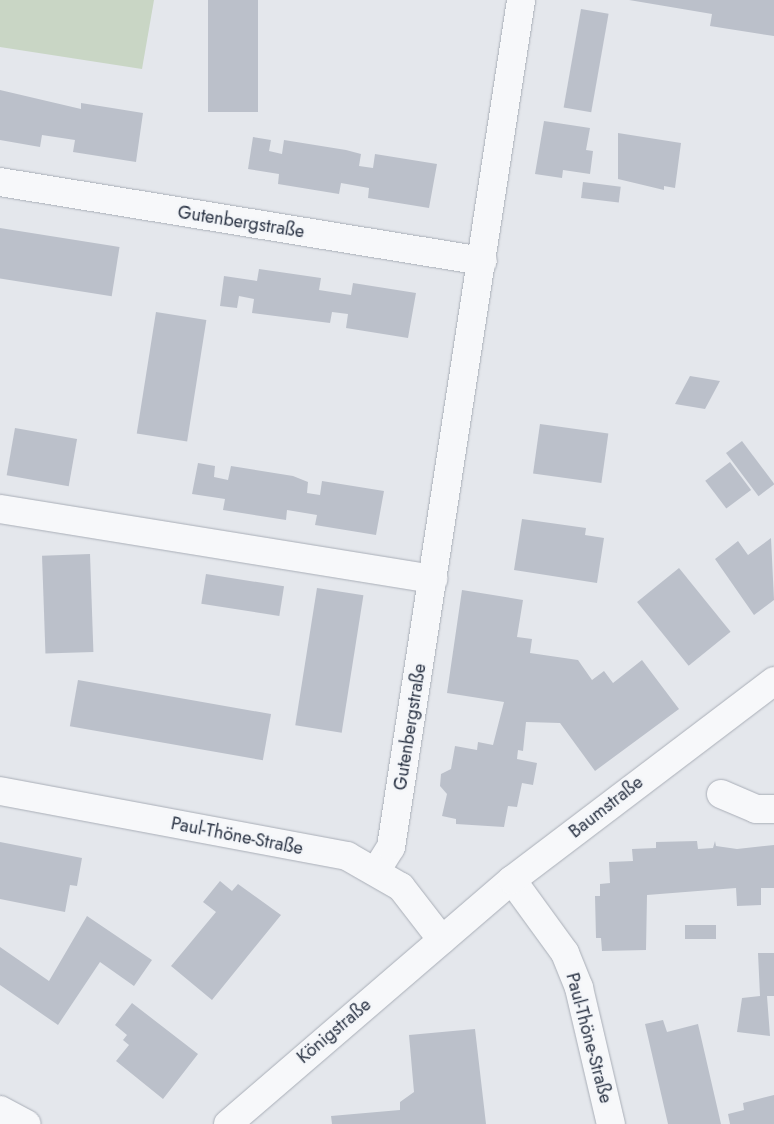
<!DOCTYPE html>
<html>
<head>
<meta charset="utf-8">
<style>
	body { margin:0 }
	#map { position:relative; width:774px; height:1124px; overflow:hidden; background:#e4e7ec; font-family:Jost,sans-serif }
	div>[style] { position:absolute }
	.green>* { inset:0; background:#c9d6c5 }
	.building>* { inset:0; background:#bbc0ca; transform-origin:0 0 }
	.roads { filter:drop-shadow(0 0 1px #a9aeb7) drop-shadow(0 0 1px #a9aeb7) }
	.minor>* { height:28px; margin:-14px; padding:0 14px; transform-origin:14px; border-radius:14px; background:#f7f8fa }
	span { translate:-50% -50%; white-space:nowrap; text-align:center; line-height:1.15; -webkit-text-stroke:5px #f4f6f9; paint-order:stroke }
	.street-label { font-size:18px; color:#2b3445 }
</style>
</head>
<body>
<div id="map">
	<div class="green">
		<i style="clip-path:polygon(0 0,154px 0,142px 69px,0 47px)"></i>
	</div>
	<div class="building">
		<i style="left:208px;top:0;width:50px;height:112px"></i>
		<i style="clip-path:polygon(629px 0,774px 0,774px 36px,710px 26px,712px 14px)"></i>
		<i style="left:581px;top:9px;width:28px;height:100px;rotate:10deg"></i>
		<i style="clip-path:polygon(0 90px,81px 109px,81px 103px,143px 113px,136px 162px,73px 152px,75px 140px,42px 135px,40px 147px,0 140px)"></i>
		<i style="clip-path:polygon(544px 121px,590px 128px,586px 150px,593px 151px,590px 174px,563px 170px,562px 178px,535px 174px)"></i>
		<i style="clip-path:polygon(618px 133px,681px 143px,675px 188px,664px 186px,664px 190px,618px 179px)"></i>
		<i style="clip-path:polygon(253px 137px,271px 140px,269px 151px,282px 154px,284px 140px,346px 150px,361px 154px,359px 166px,373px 168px,375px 154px,437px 164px,429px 208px,368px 198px,369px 188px,341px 183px,339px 194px,278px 184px,279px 174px,248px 169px)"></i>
		<i style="left:583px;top:182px;width:38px;height:16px;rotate:7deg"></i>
		<i style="left:0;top:228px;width:121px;height:50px;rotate:9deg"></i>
		<i style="clip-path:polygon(259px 269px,321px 278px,319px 290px,351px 295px,353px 283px,416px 293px,408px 338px,346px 328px,348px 314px,332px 312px,330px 323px,252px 313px,254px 299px,239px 296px,237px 308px,220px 306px,224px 276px,257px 281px)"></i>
		<i style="left:156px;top:312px;width:51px;height:123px;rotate:9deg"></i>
		<i style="clip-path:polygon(690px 376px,720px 381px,705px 409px,675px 404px)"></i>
		<i style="left:540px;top:424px;width:69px;height:50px;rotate:8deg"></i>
		<i style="left:15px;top:428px;width:63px;height:48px;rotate:10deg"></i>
		<i style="left:742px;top:441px;width:54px;height:20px;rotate:53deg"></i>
		<i style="left:730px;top:462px;width:35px;height:31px;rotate:53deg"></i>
		<i style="clip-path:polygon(198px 463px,215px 466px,214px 477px,228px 480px,231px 466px,293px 476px,308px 482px,307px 493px,320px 495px,322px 481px,384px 491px,376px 535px,315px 525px,317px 515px,287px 510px,286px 520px,223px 510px,225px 499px,192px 494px)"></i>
		<i style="clip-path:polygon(522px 519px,586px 528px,585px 535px,604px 538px,597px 583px,514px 570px)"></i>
		<i style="clip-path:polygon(771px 538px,774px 600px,754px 615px,715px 559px,738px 541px,748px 555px)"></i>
		<i style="left:90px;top:554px;width:98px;height:48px;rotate:88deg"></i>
		<i style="left:679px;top:568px;width:82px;height:54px;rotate:51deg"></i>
		<i style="left:206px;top:574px;width:79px;height:30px;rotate:9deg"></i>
		<i style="left:317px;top:588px;width:47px;height:139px;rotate:9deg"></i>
		<i style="clip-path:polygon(462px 590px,523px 600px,517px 637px,532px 639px,530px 653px,578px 660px,592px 680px,604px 671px,613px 683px,642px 660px,679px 709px,595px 771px,560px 723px,526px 722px,523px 751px,518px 750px,517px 759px,537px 763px,533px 785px,522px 783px,517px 807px,508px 806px,504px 827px,456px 824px,456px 819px,442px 816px,447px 794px,440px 786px,441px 774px,451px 769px,455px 746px,477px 750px,478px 742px,493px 745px,504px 702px,447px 693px)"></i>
		<i style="left:78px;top:680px;width:196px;height:47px;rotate:10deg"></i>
		<i style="clip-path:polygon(697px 841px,698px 849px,713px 848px,715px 841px,716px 846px,737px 849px,774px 845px,774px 888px,761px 888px,761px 905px,737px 906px,736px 888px,647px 895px,646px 950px,602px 951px,601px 938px,596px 938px,595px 896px,600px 896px,600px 884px,610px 883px,609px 862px,633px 861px,632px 849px,656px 848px,656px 842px)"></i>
		<i style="clip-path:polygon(0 842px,82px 858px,77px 886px,70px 885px,65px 912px,0 899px)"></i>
		<i style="clip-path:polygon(220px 881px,232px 891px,238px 884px,281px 915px,212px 1000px,171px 966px,216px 912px,203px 902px)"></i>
		<i style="clip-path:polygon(87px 916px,152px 960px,134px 986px,100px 962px,58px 1025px,0 985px,0 947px,49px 981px)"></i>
		<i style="left:716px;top:925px;width:14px;height:31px;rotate:90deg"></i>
		<i style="clip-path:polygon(758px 953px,774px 953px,774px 996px,767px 996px,770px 1036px,737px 1032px,742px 998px,760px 996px)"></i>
		<i style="clip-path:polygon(132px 1003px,198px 1054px,163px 1099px,116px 1061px,129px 1045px,123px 1040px,127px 1035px,115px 1025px)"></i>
		<i style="clip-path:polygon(663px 1020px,667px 1032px,698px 1024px,721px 1124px,668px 1124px,645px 1024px)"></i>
		<i style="clip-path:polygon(475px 1029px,486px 1124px,332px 1124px,331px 1116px,400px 1110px,400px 1102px,414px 1092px,409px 1035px)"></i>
		<i style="clip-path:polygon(774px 1095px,774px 1124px,730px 1124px,728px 1114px,744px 1110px,743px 1103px)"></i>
	</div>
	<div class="roads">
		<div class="minor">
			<i style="left:0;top:182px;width:489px;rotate:9.3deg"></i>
			<i style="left:0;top:509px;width:439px;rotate:9.2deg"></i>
			<i style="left:0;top:791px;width:353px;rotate:10.6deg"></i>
			<i style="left:347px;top:856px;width:62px;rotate:29.9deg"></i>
			<i style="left:401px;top:887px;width:67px;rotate:52.3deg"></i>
			<i style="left:721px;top:794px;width:38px;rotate:23deg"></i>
			<i style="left:756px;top:809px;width:18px"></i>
			<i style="left:376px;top:871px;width:28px;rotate:-58deg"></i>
			<i style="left:391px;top:847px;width:857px;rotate:-81.27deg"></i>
			<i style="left:512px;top:880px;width:90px;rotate:54deg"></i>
			<i style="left:565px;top:953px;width:38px;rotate:68deg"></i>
			<i style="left:579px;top:988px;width:140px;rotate:76.8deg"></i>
			<i style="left:0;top:1110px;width:30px;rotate:28deg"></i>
			<i style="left:228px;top:1124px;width:374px;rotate:-40.7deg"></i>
			<i style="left:512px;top:880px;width:329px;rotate:-37.2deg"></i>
		</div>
	</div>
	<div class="street-label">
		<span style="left:241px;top:222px;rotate:9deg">Gutenbergstraße</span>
		<span style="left:410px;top:727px;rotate:-81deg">Gutenbergstraße</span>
		<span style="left:606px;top:807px;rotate:-38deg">Baumstraße</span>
		<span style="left:237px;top:836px;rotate:11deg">Paul-Thöne-Straße</span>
		<span style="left:334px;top:1031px;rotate:-40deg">Königstraße</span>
		<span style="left:589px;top:1038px;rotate:75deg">Paul-Thöne-Straße</span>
	</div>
</div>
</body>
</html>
